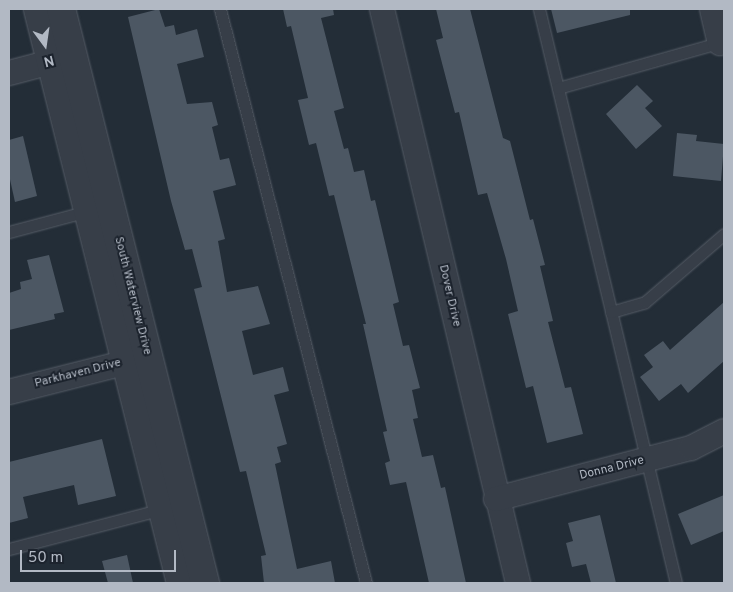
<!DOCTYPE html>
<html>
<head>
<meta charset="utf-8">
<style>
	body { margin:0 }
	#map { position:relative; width:733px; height:592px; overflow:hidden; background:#232d37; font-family:Overpass,sans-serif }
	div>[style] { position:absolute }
	.building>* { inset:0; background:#4c5763 }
	.roads { filter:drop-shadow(0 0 1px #555c66) drop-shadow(0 0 1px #555c66) }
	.service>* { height:11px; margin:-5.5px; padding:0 5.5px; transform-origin:5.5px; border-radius:5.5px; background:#373e48 }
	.minor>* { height:24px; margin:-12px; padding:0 12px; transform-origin:12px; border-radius:12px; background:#373e48 }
	.tertiary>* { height:28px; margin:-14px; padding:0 14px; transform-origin:14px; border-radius:14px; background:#373e48 }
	span { translate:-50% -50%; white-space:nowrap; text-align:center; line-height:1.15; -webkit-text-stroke:4px #1c232d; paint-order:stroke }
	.street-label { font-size:12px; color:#b2b9c4 }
	.frame { position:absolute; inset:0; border:10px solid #b2b9c4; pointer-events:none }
	.north { position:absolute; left:20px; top:20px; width:50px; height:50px; -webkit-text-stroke:4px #1c232d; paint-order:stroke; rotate:166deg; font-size:14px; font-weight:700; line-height:20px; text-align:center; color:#b2b9c4 }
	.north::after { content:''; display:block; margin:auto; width:18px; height:22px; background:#b2b9c4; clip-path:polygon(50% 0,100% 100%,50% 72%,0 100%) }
	.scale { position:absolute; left:20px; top:550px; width:156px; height:22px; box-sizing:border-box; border:2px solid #b2b9c4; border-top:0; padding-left:6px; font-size:15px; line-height:18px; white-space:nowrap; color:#b2b9c4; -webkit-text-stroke:4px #1c232d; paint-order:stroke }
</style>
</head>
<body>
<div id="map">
	<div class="building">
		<i style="clip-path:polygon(159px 9px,165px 27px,174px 25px,176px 35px,197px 29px,204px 57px,177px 64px,187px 104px,212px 102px,218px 125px,212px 127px,220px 160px,229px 158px,236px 185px,213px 191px,225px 239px,218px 241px,227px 292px,258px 286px,270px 324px,242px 331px,253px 375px,283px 367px,289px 391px,274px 395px,287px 444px,277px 447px,281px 462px,275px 464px,297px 569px,331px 561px,335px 583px,264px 583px,261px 556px,266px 555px,246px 471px,240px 472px,194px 289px,202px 287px,192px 249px,185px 250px,171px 201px,128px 17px)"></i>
		<i style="clip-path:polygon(283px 9px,333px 9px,334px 15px,321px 18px,344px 108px,334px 111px,344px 149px,348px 148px,354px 172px,364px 170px,371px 201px,375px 200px,399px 302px,393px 304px,403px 346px,409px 345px,420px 388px,412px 390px,418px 418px,413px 419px,422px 457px,433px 455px,441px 488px,445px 487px,466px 583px,429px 583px,406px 482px,390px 485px,385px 463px,390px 461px,383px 432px,387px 431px,363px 324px,366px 324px,334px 195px,329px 196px,316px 143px,309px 145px,298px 100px,308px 98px,291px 26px,287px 27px)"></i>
		<i style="clip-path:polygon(436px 9px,470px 9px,503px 138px,510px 141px,530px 220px,533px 219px,545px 265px,540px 266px,553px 321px,548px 322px,565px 388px,571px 387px,583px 434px,547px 443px,533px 386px,526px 388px,508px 314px,518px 311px,506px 259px,487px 193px,478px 195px,459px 112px,455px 113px,436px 40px,443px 38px)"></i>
		<i style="clip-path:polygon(551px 9px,630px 9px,630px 15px,557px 33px)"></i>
		<i style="clip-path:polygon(637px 85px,653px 101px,645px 108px,662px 126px,636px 149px,606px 114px)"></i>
		<i style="clip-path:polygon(677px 133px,697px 135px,696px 141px,724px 144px,721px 181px,673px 176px)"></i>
		<i style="clip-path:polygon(23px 136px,37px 196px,15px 202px,9px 175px,9px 140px)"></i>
		<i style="clip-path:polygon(49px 255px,64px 312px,54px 314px,55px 319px,9px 330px,9px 293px,21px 289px,20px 282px,32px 279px,27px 260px)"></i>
		<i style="clip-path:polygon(724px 302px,724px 361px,688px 393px,681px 384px,659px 401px,640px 377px,653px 367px,644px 355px,663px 341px,670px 350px)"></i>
		<i style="clip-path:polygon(102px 439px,116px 496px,78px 505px,74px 485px,23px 497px,28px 518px,9px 523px,9px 462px)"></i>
		<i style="clip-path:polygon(724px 495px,724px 531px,691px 545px,678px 514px)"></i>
		<i style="clip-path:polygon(600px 515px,616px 583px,591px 583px,586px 564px,572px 567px,566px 543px,573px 541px,568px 523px)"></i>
		<i style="clip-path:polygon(127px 555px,133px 583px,108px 583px,102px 561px)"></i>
	</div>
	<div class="roads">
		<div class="service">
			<i style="left:220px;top:9px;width:592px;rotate:75.73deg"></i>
			<i style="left:539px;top:9px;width:590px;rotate:76.58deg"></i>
			<i style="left:558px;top:88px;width:170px;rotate:-15.7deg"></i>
			<i style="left:9px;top:232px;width:82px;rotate:-14.9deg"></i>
			<i style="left:611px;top:312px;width:35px;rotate:-16deg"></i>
			<i style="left:645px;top:302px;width:104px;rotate:-40.7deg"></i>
			<i style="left:9px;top:549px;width:159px;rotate:-14.6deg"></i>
		</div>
		<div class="minor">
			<i style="left:382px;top:9px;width:590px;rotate:76.67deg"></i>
			<i style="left:712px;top:9px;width:35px;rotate:77deg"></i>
			<i style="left:9px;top:73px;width:63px;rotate:-14.7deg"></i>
			<i style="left:9px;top:392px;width:138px;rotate:-14.2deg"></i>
			<i style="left:496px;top:499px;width:202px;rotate:-14.7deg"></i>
			<i style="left:691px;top:448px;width:37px;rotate:-27deg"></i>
		</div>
		<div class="tertiary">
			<i style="left:38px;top:9px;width:592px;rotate:76.01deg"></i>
			<i style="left:61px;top:9px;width:592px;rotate:75.92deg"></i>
		</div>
	</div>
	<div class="street-label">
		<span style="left:132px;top:296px;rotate:76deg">South Waterview Drive</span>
		<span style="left:449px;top:296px;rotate:77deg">Dover Drive</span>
		<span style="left:78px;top:374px;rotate:-14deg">Parkhaven Drive</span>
		<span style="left:612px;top:469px;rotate:-14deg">Donna Drive</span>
	</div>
	<div class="frame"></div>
	<div class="north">N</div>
	<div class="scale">50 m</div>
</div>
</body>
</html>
